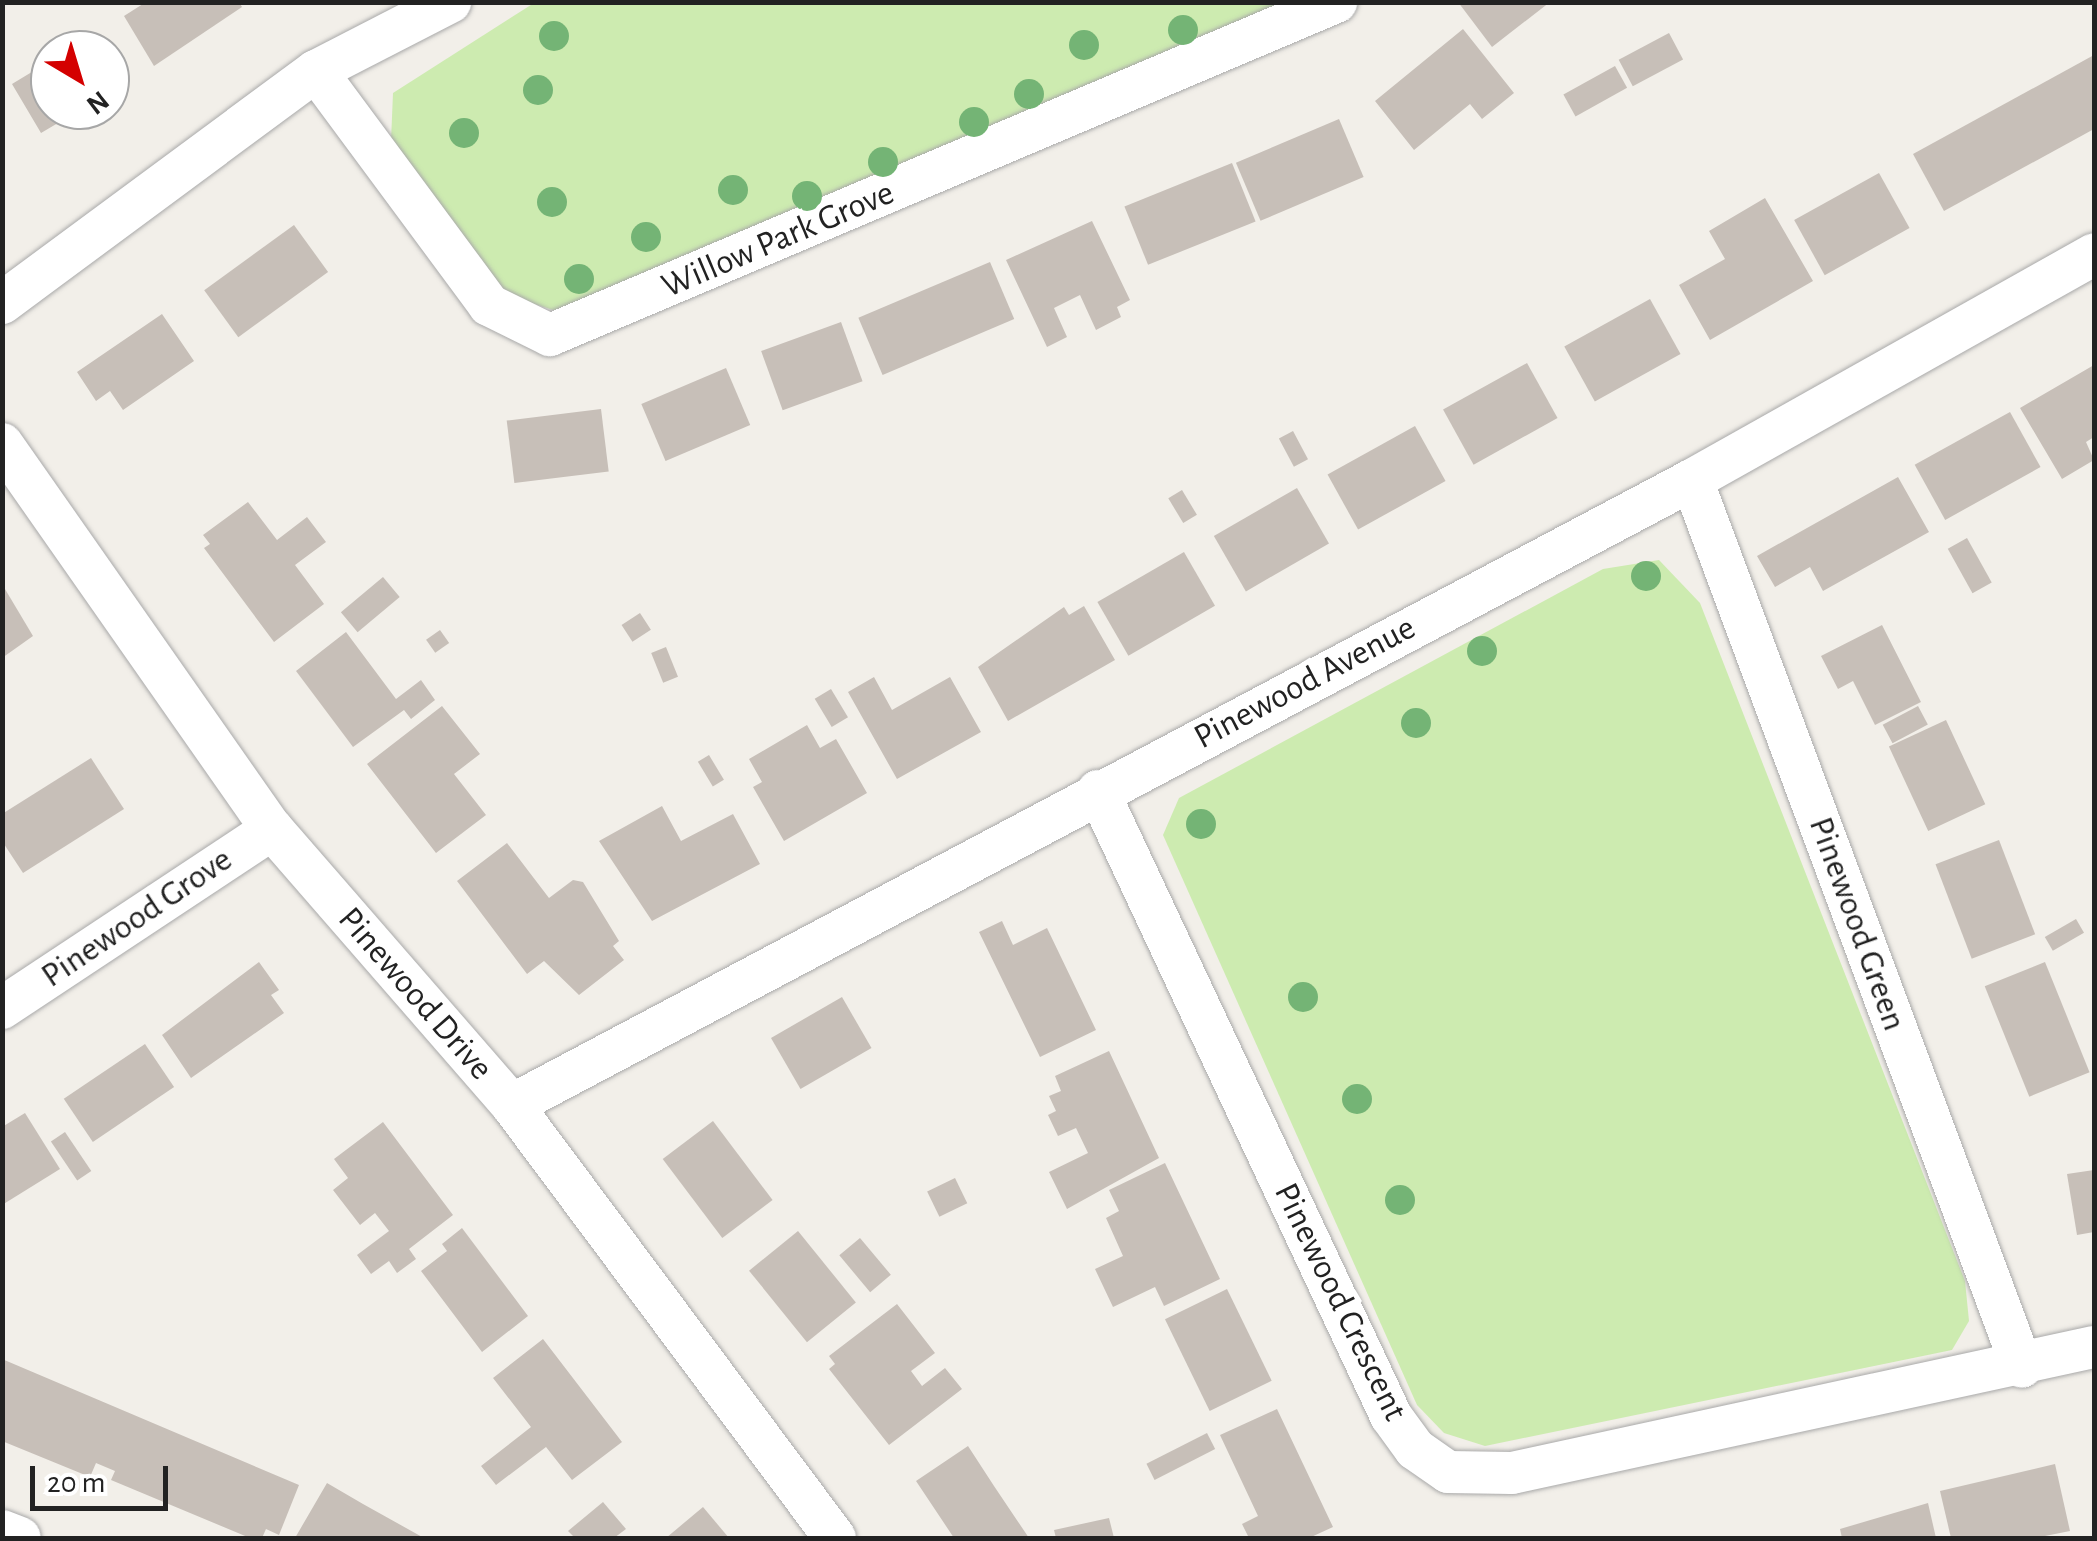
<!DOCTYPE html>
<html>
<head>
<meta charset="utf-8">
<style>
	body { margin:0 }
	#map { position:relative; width:2097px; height:1541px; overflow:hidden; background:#f2efe9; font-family:"Alegreya Sans",sans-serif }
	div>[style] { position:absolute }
	.grass>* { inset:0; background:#cdebb0 }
	.building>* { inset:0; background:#c7bfb8; transform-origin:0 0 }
	.roads { filter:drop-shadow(0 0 2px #a9a9a9) drop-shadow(0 0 2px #a9a9a9) }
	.street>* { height:42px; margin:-21px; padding:0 21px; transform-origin:21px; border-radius:21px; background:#fff }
	.trees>* { width:30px; height:30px; margin:-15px; border-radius:50%; background:#74b475 }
	span { translate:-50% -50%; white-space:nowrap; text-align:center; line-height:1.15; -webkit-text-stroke:10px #fff; paint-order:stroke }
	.street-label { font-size:35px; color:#222 }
	.frame { position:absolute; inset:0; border:5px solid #222; pointer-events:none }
	.north { position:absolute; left:30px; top:30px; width:100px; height:100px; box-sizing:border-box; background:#fff; border:2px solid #a7a7a7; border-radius:50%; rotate:142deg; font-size:28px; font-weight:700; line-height:40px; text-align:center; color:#222 }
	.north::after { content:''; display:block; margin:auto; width:35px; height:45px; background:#d40000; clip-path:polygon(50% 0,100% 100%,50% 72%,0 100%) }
	.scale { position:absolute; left:30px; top:1466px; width:138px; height:45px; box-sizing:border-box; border:5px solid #222; border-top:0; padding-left:12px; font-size:30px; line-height:35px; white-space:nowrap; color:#222; -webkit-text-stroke:8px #fff; paint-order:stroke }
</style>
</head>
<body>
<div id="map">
	<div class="grass">
		<i style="clip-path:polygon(534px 3px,1283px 3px,556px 311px,492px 290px,391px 141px,393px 93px)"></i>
		<i style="clip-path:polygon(1659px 560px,1700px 603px,1965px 1281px,1969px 1321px,1952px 1350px,1485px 1446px,1444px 1433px,1417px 1405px,1163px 835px,1179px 798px,1603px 569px)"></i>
	</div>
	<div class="building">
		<i style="clip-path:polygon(146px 2px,239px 2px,242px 7px,154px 66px,124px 16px)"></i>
		<i style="clip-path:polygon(1458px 2px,1550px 2px,1492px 47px)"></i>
		<i style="clip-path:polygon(1463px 29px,1514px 93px,1482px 119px,1470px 104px,1414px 150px,1375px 101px)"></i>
		<i style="left:1669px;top:33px;width:30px;height:57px;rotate:62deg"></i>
		<i style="clip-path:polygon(2094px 55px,2094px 129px,1944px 211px,1913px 154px)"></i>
		<i style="clip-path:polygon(50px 61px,50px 110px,80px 110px,41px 133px,12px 84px)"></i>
		<i style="left:1615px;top:66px;width:25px;height:59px;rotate:61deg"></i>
		<i style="left:1339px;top:119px;width:63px;height:112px;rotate:67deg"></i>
		<i style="left:1232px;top:163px;width:63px;height:116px;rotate:68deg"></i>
		<i style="left:1879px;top:173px;width:63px;height:97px;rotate:61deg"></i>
		<i style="clip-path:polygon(1765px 198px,1813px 281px,1710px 340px,1679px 285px,1725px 259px,1709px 231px)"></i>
		<i style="clip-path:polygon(1092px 221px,1130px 300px,1117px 307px,1121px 317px,1096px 330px,1080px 295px,1054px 308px,1067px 337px,1047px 347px,1006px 260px)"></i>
		<i style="left:294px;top:225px;width:58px;height:111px;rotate:54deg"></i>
		<i style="left:990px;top:262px;width:62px;height:143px;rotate:67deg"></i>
		<i style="left:1650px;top:299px;width:63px;height:98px;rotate:61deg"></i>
		<i style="clip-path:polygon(162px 314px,194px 361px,123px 410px,110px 391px,96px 401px,77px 372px)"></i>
		<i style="left:841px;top:322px;width:63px;height:85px;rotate:70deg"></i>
		<i style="left:1527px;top:363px;width:63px;height:96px;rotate:61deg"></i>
		<i style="clip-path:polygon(2094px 365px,2094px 437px,2086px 442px,2094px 460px,2062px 479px,2020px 408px)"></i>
		<i style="left:726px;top:368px;width:62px;height:92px;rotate:67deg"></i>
		<i style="left:601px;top:409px;width:63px;height:95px;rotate:83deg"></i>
		<i style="left:2010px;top:412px;width:63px;height:109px;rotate:61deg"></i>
		<i style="left:1415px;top:426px;width:63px;height:100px;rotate:61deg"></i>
		<i style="left:1293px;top:431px;width:32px;height:16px;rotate:62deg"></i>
		<i style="clip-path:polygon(1898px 477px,1929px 532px,1823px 591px,1810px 567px,1775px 587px,1757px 556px)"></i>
		<i style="left:1297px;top:488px;width:64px;height:96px;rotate:60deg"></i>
		<i style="left:1182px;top:490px;width:29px;height:16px;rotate:59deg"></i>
		<i style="clip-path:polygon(248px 502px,277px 540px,307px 517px,326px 542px,295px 565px,324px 604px,274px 642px,204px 548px,210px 544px,203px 535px)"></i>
		<i style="left:1967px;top:538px;width:51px;height:22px;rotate:61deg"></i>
		<i style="left:1184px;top:552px;width:62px;height:100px;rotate:60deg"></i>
		<i style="left:383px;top:577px;width:26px;height:55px;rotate:50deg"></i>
		<i style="clip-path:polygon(2px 584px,33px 636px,2px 658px)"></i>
		<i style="clip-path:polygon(1084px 606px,1115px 660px,1008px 721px,978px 667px,1064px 607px,1069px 615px)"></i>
		<i style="left:640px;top:613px;width:20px;height:22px;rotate:57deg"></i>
		<i style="clip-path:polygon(1882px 625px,1921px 702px,1875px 725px,1853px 681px,1838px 689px,1821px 656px)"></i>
		<i style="left:440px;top:630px;width:16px;height:17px;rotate:55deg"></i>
		<i style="clip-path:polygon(346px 632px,396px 699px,421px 680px,435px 700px,411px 719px,404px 710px,353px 747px,296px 671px)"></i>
		<i style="left:666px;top:647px;width:32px;height:16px;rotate:68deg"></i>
		<i style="clip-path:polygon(874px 677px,892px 710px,950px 677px,981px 732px,897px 779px,848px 692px)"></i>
		<i style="left:831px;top:689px;width:33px;height:19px;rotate:59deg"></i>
		<i style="clip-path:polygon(442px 706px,480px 754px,454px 774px,486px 815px,436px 853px,367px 764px)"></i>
		<i style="left:1918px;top:706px;width:21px;height:40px;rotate:62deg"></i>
		<i style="left:1946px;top:720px;width:93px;height:63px;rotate:65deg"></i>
		<i style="clip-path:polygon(807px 725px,820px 748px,836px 739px,867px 793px,784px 841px,753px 787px,762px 782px,749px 759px)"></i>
		<i style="left:709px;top:755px;width:29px;height:13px;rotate:59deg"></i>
		<i style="clip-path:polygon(91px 758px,124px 809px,23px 873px,2px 841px,2px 814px)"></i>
		<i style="clip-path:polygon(662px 806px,681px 841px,733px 814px,760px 864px,652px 921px,599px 841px)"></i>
		<i style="left:1999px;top:840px;width:101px;height:68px;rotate:69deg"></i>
		<i style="clip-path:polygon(507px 843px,549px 898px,573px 880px,583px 882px,619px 941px,613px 946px,624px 960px,579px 995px,544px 961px,527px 974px,457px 881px)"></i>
		<i style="left:2076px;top:919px;width:16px;height:36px;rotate:60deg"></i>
		<i style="clip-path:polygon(1002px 921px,1013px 945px,1047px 928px,1096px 1030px,1040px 1057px,979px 932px)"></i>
		<i style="clip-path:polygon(259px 962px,279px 990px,271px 995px,284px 1013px,191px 1078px,162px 1035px)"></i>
		<i style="left:2045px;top:962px;width:119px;height:65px;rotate:68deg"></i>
		<i style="left:842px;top:997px;width:59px;height:82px;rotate:60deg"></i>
		<i style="left:145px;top:1044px;width:52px;height:98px;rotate:56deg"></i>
		<i style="clip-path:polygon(1109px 1051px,1159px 1158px,1067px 1209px,1049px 1172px,1088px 1153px,1076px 1128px,1058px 1136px,1048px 1115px,1056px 1111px,1049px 1096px,1061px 1091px,1055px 1076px)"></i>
		<i style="clip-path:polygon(25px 1113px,60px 1169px,2px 1205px,2px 1127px)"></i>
		<i style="left:713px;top:1121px;width:99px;height:63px;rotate:53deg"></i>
		<i style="clip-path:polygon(383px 1122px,453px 1215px,409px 1249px,416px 1259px,397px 1273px,389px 1261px,371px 1274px,357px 1255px,389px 1231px,375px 1213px,360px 1225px,333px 1190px,348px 1178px,334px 1159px)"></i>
		<i style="left:65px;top:1132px;width:47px;height:17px;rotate:56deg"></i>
		<i style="clip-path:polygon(1165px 1163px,1220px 1279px,1164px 1306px,1155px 1287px,1113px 1307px,1095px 1269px,1123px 1256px,1106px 1218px,1119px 1211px,1109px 1190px)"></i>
		<i style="clip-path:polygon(2094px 1170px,2094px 1232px,2077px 1235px,2067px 1174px)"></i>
		<i style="left:955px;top:1178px;width:28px;height:31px;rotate:64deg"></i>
		<i style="clip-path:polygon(462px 1228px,528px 1316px,482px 1352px,421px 1271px,447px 1251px,442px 1244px)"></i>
		<i style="left:798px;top:1231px;width:92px;height:63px;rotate:51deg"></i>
		<i style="left:860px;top:1238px;width:48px;height:27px;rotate:50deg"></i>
		<i style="left:1227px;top:1289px;width:102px;height:69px;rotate:64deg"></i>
		<i style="clip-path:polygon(897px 1304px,935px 1353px,911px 1371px,922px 1386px,945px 1368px,962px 1389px,889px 1445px,829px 1369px,835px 1364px,829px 1356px)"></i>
		<i style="clip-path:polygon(543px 1339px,622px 1442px,572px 1480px,546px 1447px,496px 1485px,481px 1466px,531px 1427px,493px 1378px)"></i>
		<i style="clip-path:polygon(2px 1359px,299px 1485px,279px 1535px,266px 1529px,262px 1538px,250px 1538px,111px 1480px,115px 1471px,96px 1463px,90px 1477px,2px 1441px)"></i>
		<i style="clip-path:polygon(1277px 1409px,1333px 1527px,1309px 1538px,1249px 1538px,1242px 1524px,1258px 1516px,1220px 1435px)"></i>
		<i style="left:1207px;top:1433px;width:18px;height:68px;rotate:63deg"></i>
		<i style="clip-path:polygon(968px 1446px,994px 1486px,1029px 1538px,954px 1538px,916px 1481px)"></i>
		<i style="clip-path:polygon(2055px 1464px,2070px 1531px,2035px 1538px,1951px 1538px,1940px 1491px)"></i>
		<i style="clip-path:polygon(327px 1483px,363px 1504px,424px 1538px,295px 1538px)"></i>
		<i style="clip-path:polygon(603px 1502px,626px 1529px,614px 1538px,575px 1538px,568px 1531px)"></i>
		<i style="clip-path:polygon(1928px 1503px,1936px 1538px,1842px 1538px,1840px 1529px)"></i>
		<i style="clip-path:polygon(703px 1507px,729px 1538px,666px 1538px)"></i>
		<i style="clip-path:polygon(1109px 1518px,1114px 1538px,1056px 1538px,1054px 1530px)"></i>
	</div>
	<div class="roads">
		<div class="street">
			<i style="left:316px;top:71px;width:291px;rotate:53.5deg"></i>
			<i style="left:489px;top:305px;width:68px;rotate:26.2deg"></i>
			<i style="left:550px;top:335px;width:854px;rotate:-22.96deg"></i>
			<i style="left:2px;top:303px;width:390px;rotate:-36.5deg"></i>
			<i style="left:316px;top:71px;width:151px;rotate:-27.2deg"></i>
			<i style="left:2px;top:444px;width:470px;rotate:55deg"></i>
			<i style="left:272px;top:829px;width:366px;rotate:49deg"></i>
			<i style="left:512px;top:1105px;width:540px;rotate:53.28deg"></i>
			<i style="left:1692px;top:480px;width:946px;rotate:69.59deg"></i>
			<i style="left:1098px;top:791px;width:690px;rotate:64.88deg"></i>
			<i style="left:1391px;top:1416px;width:41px;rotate:54deg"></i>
			<i style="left:1415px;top:1449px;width:40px;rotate:34.9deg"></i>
			<i style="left:1448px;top:1472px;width:64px;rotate:0.9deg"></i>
			<i style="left:1512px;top:1473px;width:595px;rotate:-12.22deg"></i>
			<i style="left:2px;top:1008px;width:324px;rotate:-33.5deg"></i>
			<i style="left:512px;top:1105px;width:1335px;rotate:-27.91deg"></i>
			<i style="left:1692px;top:480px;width:461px;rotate:-29.3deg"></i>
			<i style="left:2px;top:1531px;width:19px;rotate:21deg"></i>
		</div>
	</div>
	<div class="trees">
		<i style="left:1183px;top:30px"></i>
		<i style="left:554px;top:36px"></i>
		<i style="left:1084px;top:45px"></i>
		<i style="left:538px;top:90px"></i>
		<i style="left:1029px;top:94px"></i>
		<i style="left:974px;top:122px"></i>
		<i style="left:464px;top:133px"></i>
		<i style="left:883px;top:162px"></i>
		<i style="left:733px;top:190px"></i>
		<i style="left:807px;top:196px"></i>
		<i style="left:552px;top:202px"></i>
		<i style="left:646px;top:237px"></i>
		<i style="left:579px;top:279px"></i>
		<i style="left:1646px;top:576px"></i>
		<i style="left:1482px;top:651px"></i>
		<i style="left:1416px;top:723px"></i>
		<i style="left:1201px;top:824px"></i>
		<i style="left:1303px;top:997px"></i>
		<i style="left:1357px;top:1099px"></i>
		<i style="left:1400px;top:1200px"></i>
	</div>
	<div class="street-label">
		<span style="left:778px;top:240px;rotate:-23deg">Willow Park Grove</span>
		<span style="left:1305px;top:683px;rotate:-28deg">Pinewood Avenue</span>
		<span style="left:137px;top:918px;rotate:-34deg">Pinewood Grove</span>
		<span style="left:1857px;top:924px;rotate:70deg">Pinewood Green</span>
		<span style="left:415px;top:994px;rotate:49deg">Pinewood Drive</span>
		<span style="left:1340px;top:1302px;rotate:64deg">Pinewood Crescent</span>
	</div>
	<div class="frame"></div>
	<div class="north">N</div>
	<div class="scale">20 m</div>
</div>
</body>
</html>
